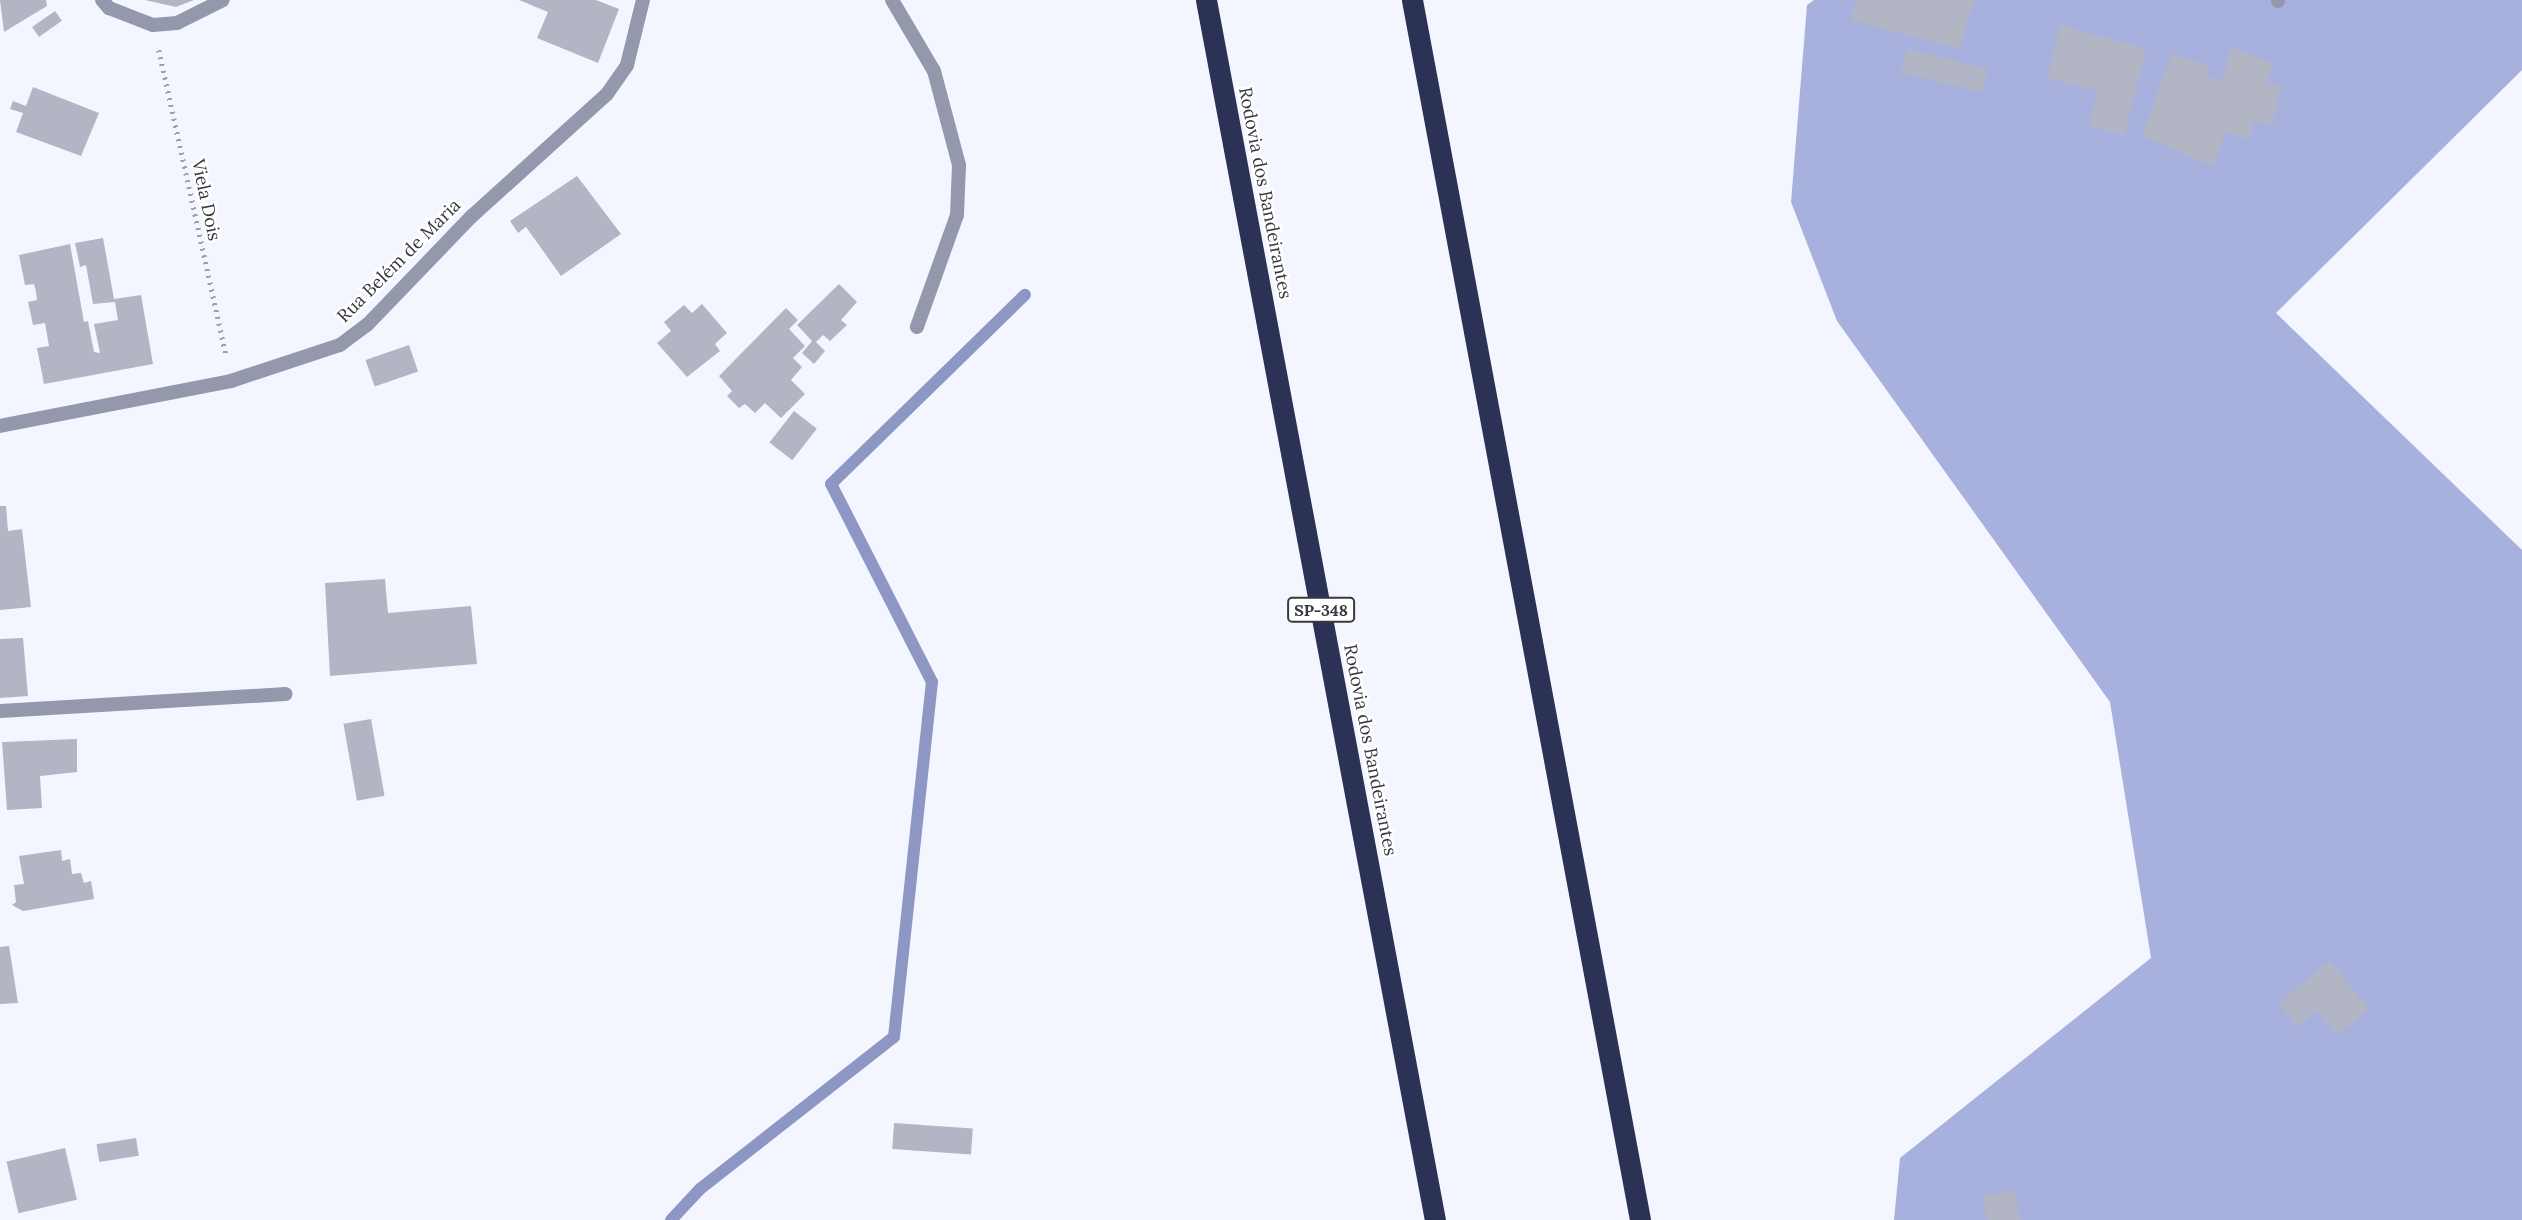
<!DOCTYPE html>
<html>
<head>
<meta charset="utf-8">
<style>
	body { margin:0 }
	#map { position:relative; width:2522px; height:1220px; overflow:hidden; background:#f4f6ff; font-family:Lora,serif }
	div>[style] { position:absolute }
	.forest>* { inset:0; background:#a8b1de }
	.stream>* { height:12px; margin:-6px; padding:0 6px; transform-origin:6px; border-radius:6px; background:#8e97c3 }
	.building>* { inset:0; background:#b2b5c3; transform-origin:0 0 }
	.path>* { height:4.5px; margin-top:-2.25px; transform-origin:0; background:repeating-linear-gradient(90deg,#9ea0a7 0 2px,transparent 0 7px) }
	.service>* { height:14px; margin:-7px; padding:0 7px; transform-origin:7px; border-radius:7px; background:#9498ac }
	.minor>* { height:14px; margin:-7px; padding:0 7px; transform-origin:7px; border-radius:7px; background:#9498ac }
	.motorway>* { height:21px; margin:-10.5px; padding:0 10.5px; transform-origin:10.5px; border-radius:10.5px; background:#2c3256 }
	span { translate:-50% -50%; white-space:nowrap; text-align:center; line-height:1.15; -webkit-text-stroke:5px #fff; paint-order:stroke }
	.shield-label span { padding:2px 5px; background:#fff; border:2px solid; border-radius:5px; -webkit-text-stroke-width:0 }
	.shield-label { font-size:16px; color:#36383d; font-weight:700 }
	.street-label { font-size:18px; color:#36383d }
</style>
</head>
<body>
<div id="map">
	<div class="forest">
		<i style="clip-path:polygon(1814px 0,2522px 0,2522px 70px,2276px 313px,2522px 550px,2522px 1220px,1894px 1220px,1900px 1158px,2151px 958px,2110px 702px,1837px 321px,1791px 202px,1807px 5px)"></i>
	</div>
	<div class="stream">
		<i style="left:671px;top:1220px;width:42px;rotate:-46.9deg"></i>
		<i style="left:700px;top:1189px;width:246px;rotate:-38.1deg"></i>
		<i style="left:894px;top:1037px;width:357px;rotate:-83.9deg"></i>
		<i style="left:932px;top:682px;width:222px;rotate:-117deg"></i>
		<i style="left:831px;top:484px;width:271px;rotate:-44.3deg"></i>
	</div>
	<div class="building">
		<i style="clip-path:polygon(0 0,46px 0,47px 6px,4px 32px)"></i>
		<i style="clip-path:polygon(145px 0,194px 0,176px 7px)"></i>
		<i style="clip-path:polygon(519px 0,596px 0,619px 9px,598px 63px,537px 38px,548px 12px)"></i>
		<i style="clip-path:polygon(1856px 0,1973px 0,1960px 49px,1851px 20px)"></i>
		<i style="left:55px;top:11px;width:12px;height:28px;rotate:55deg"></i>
		<i style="clip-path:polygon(2060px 26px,2146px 48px,2124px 135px,2089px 126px,2098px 91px,2047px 78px)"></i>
		<i style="clip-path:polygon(2232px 47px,2273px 64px,2267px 83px,2281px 87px,2272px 125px,2254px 121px,2249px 140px,2225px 132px,2214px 166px,2142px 136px,2172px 54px,2209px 66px,2206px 76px,2222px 82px)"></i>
		<i style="left:1907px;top:49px;width:83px;height:24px;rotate:14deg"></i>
		<i style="clip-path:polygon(33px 87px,99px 113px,81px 156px,16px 132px,23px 113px,10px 109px,13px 101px,26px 106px)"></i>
		<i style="clip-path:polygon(577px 176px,621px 234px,561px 276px,526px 227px,518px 233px,510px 221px)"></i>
		<i style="clip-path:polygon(103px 238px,114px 299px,141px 295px,153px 364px,44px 384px,37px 348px,49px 346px,45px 323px,33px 325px,28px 302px,37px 300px,36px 292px,34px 284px,25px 285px,19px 255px,70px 244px,84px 322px,88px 321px,94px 352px,100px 353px,94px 324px,118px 320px,115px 302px,93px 304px,86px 265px,80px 267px,75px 243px)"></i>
		<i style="clip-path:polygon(839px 284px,857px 302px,841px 320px,847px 325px,830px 341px,823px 335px,816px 342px,825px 351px,814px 364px,802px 353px,812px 341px,797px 325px)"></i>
		<i style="clip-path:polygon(702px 304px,727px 333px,715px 344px,720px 351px,687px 377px,657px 343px,671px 331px,664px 322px,684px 305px,692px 313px)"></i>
		<i style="clip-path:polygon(786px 308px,798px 320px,789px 329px,805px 346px,793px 358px,802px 367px,791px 380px,805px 394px,781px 418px,765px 403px,755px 413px,745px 404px,739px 408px,727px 396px,732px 391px,719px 376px)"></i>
		<i style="left:409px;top:345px;width:28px;height:46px;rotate:71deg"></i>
		<i style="left:794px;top:411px;width:29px;height:40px;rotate:38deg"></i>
		<i style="clip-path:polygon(0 506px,6px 506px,8px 531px,22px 529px,31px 607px,0 610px)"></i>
		<i style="clip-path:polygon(385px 579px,388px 613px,471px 606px,477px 664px,330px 676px,325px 583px)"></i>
		<i style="clip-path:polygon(23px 638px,28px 696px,0 698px,0 639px)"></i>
		<i style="left:371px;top:719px;width:78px;height:28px;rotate:80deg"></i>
		<i style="clip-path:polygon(77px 739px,77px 772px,40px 776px,42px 808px,7px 810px,2px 742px)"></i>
		<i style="clip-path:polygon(61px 850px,62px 861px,70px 859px,72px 874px,81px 873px,84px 883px,91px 881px,94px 899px,23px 911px,12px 905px,16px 902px,14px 885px,24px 884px,19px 856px)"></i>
		<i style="clip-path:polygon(9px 946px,18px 1003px,0 1004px,0 947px)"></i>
		<i style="clip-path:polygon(2330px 961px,2369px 1009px,2337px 1035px,2317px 1010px,2298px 1027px,2279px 1003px)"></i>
		<i style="left:894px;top:1123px;width:79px;height:26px;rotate:4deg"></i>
		<i style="left:136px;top:1138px;width:18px;height:40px;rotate:81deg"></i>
		<i style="left:65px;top:1148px;width:53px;height:60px;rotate:77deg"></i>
		<i style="clip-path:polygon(2014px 1190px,2020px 1220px,1987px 1220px,1982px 1197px)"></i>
	</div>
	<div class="path">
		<i style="left:159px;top:50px;width:313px;rotate:77.6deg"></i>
	</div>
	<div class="service">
		<i style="left:0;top:711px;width:286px;rotate:-3.4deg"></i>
	</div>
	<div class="minor">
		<i style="left:102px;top:0;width:11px;rotate:49deg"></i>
		<i style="left:109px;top:8px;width:47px;rotate:21.1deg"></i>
		<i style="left:153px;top:25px;width:24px;rotate:-5deg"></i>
		<i style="left:177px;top:23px;width:51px;rotate:-26.6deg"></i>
		<i style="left:892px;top:0;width:82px;rotate:59.4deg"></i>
		<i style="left:934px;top:71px;width:97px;rotate:75.1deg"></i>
		<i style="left:959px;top:165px;width:50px;rotate:92.3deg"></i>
		<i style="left:957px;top:215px;width:119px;rotate:109.7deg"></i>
		<i style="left:2278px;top:1px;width:1px;rotate:-90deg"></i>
		<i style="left:0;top:426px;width:235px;rotate:-11deg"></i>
		<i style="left:231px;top:381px;width:115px;rotate:-18.3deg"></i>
		<i style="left:340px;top:345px;width:34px;rotate:-37deg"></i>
		<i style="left:367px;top:325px;width:151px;rotate:-46.1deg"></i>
		<i style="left:472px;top:216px;width:182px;rotate:-42.1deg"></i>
		<i style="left:607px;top:94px;width:35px;rotate:-55deg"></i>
		<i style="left:627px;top:65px;width:67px;rotate:-76.2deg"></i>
	</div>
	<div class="motorway">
		<i style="left:1206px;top:0;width:1241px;rotate:79.37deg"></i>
		<i style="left:1412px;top:0;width:1241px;rotate:79.41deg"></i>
	</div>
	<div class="shield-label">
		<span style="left:1321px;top:610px">SP-348</span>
	</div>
	<div class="street-label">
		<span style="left:1265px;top:193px;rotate:79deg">Rodovia dos Bandeirantes</span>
		<span style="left:206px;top:200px;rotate:78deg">Viela Dois</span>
		<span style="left:399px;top:261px;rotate:-45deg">Rua Belém de Maria</span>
		<span style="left:1370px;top:750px;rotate:79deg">Rodovia dos Bandeirantes</span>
	</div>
</div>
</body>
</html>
